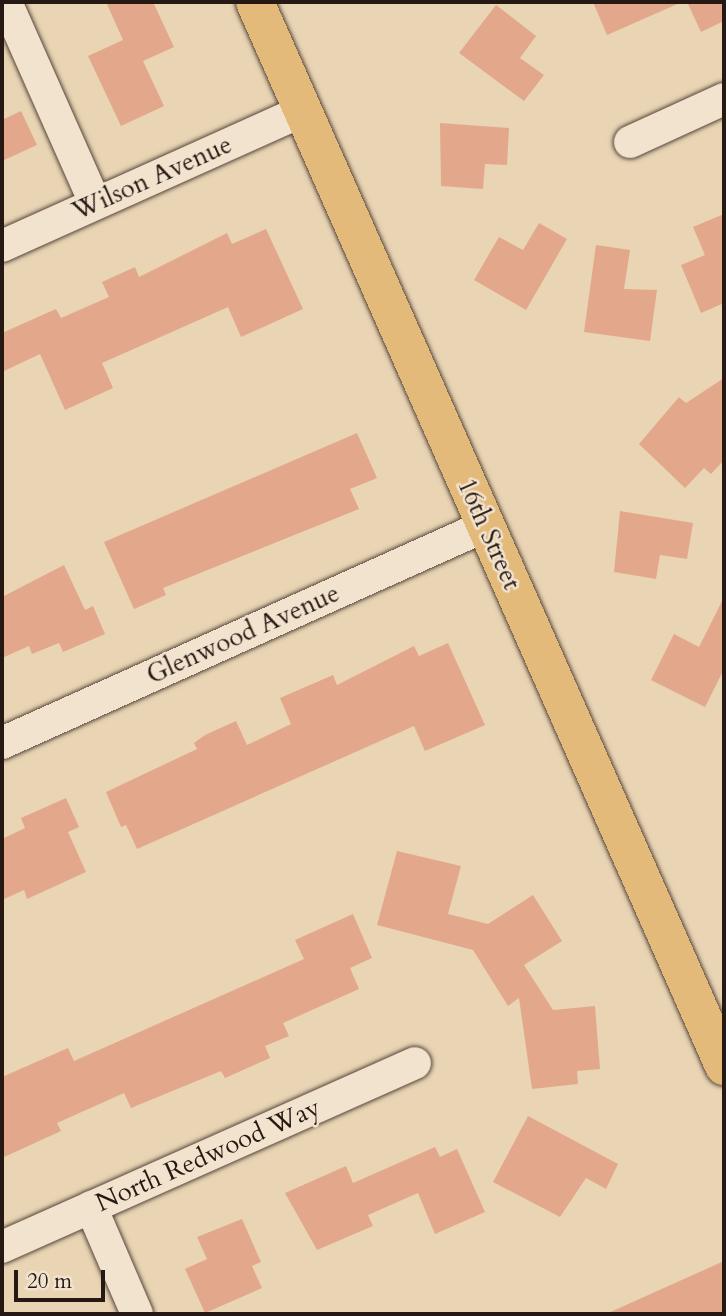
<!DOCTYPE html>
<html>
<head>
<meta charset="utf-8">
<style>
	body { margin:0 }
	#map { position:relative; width:726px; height:1316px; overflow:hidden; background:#e9d4b4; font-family:Cardo,serif }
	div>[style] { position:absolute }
	.building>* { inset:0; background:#e3a88c }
	.roads { filter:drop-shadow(0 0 2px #57473b) drop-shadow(0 0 2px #57473b) }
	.minor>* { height:32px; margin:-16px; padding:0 16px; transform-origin:16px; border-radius:16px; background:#f1e3ce }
	.major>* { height:38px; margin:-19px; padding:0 19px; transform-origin:19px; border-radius:19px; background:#e4ba7a }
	span { translate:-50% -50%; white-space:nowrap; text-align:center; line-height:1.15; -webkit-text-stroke:5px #f1e3ce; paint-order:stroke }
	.street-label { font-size:26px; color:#261813 }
	.frame { position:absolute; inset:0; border:4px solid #261813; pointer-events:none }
	.scale { position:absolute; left:14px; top:1270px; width:91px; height:32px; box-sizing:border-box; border:4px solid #261813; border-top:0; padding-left:9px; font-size:21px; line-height:24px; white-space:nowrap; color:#261813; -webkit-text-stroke:5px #f1e3ce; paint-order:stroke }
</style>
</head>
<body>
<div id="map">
	<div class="building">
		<i style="clip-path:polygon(106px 2px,153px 2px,174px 47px,143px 61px,164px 106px,121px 126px,88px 56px,123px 40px)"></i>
		<i style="clip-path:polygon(593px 2px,682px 2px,607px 35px)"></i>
		<i style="clip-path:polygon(687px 2px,724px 2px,724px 21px,701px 32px)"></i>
		<i style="clip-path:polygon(496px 5px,536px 36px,520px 58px,544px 75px,524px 101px,459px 53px)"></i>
		<i style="clip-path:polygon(21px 111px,37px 145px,2px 161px,2px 120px)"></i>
		<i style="clip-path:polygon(440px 123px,509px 128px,507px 165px,485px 164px,483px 189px,441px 186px)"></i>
		<i style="clip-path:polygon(724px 214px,724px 303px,701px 313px,681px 265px,705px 255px,693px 227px)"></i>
		<i style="clip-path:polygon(539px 223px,567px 239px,526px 310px,474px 280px,499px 237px,523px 250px)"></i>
		<i style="clip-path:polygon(266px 229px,303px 309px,241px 337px,228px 307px,102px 363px,113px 388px,65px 410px,40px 354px,2px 372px,2px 333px,56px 309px,61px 318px,109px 297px,102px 282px,135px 267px,139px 277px,227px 233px,232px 244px)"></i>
		<i style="clip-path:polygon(596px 245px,630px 250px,624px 289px,657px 290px,650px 341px,584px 332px)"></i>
		<i style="clip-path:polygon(724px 378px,724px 460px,711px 474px,704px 468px,685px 488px,639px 444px,679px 397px,686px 403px)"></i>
		<i style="clip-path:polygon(357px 433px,377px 478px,350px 489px,359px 509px,163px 588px,166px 595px,134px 609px,104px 542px)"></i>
		<i style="clip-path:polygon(620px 511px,693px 523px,687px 559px,660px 555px,656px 579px,614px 572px)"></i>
		<i style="clip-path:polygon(64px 565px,85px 610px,93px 606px,105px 634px,63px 652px,59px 643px,32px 654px,29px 646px,2px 658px,2px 597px)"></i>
		<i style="clip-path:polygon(724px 597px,724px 669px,705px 707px,651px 680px,674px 634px,699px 647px)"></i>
		<i style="clip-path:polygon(448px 643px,485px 725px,425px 751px,414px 726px,137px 849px,126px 825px,121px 827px,106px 792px,197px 749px,194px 743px,205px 735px,236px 721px,247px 745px,291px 724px,280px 698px,333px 675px,337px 685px,414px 646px,419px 656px)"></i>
		<i style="clip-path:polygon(66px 798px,79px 827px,68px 832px,86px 872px,27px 899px,24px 890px,2px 900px,2px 839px,25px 828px,21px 818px)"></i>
		<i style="clip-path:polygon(397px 851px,461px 866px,448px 914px,488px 924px,533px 895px,562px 941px,524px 965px,553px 1010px,595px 1006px,600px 1069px,577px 1071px,578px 1084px,532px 1089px,519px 998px,508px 1006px,473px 950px,377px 925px)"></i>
		<i style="clip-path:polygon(353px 914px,372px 958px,350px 968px,359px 989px,283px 1023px,289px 1036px,265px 1046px,270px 1058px,225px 1078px,221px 1071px,131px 1108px,124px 1093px,57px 1123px,61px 1131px,2px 1158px,2px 1077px,68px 1048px,74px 1061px,304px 959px,295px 940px)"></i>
		<i style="clip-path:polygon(528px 1116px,618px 1164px,606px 1189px,586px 1178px,560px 1217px,493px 1182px)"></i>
		<i style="clip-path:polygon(435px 1147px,440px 1157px,457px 1149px,485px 1212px,435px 1234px,418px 1193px,368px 1215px,373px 1226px,317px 1250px,285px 1193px,346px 1166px,353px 1183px)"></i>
		<i style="clip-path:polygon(242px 1219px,261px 1262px,252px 1266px,262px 1288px,205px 1313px,185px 1269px,207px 1259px,197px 1237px)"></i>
		<i style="clip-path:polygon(724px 1261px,724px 1314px,606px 1314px)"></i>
	</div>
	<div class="roads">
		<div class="minor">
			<i style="left:6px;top:2px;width:220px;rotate:66.1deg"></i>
			<i style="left:630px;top:142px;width:103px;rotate:-24.6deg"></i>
			<i style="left:2px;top:246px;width:329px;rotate:-24.2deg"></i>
			<i style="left:2px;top:743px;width:530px;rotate:-24.19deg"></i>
			<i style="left:91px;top:1207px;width:116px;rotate:66.7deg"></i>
			<i style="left:2px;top:1247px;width:452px;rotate:-24deg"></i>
		</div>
		<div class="major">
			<i style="left:255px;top:2px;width:1163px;rotate:66.21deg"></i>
		</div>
	</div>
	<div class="street-label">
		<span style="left:152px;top:178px;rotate:-24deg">Wilson Avenue</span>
		<span style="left:489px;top:534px;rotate:66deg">16th Street</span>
		<span style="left:243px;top:634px;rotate:-24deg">Glenwood Avenue</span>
		<span style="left:208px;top:1155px;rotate:-24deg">North Redwood Way</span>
	</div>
	<div class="frame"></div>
	<div class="scale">20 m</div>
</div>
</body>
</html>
